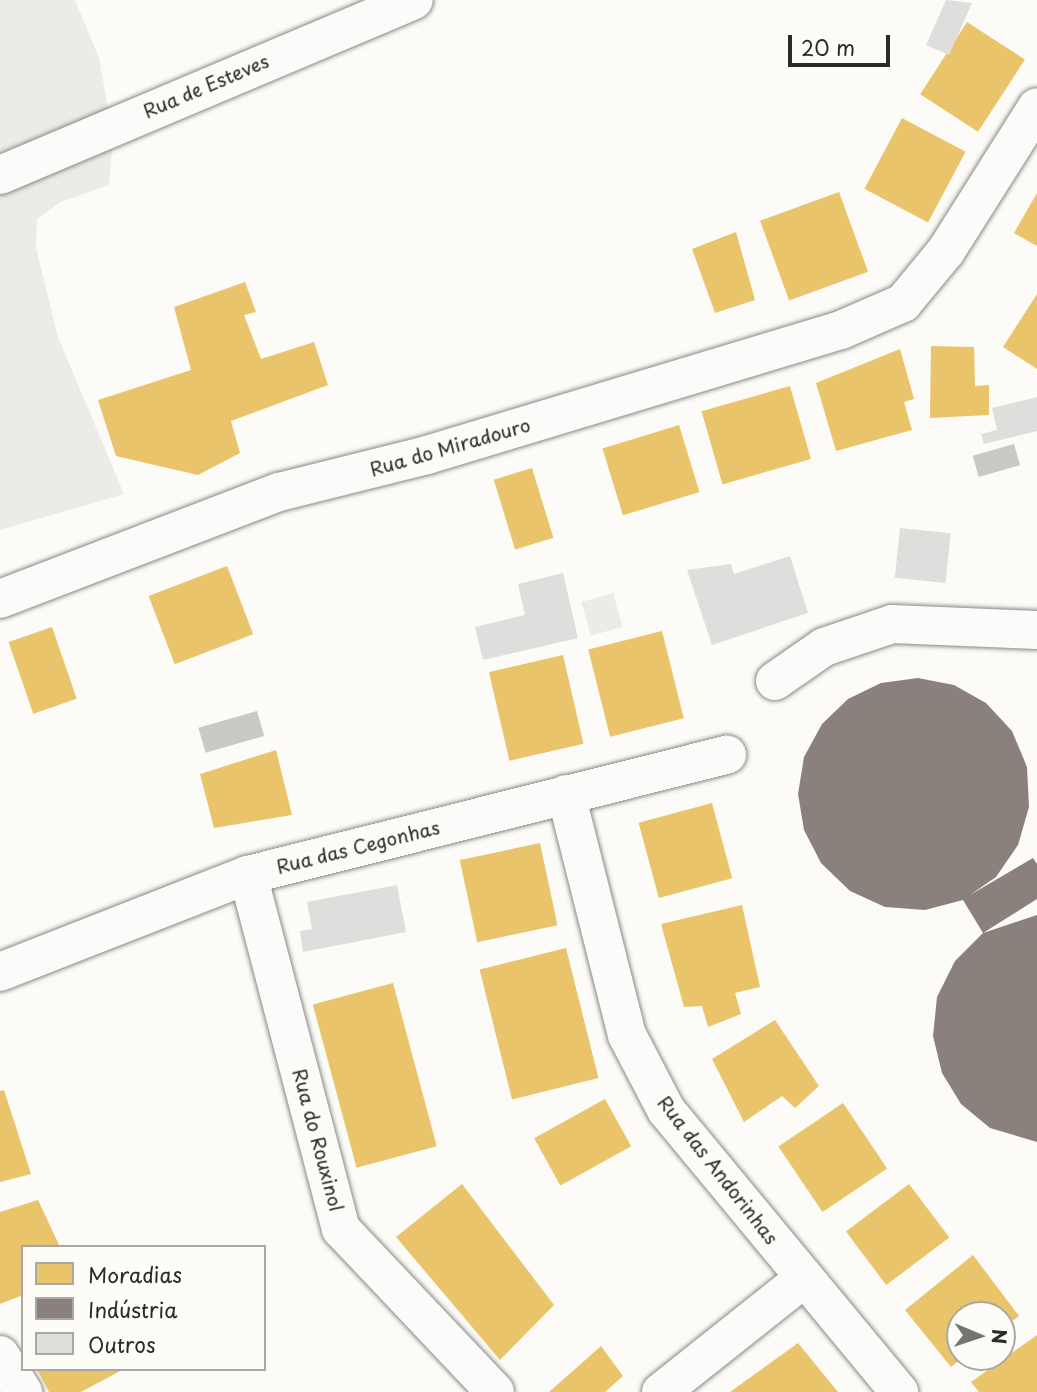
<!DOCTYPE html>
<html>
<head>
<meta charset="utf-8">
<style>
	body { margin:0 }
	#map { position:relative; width:1037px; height:1392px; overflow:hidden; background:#fcfbf8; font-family:"Playpen Sans",sans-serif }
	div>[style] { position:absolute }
	.green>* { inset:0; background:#ecebe8; transform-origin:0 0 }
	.water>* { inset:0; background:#cac9c6; transform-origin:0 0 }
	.homes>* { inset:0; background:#e9c46a; transform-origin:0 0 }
	.industry>* { inset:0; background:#8a817c }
	.building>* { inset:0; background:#dfdedc; transform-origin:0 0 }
	.roads { filter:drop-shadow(0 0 2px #898987) drop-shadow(0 0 2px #898987) }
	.minor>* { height:38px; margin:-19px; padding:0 19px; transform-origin:19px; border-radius:19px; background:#fbfbf9 }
	.tertiary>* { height:38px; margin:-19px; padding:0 19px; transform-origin:19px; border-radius:19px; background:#fbfbf9 }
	span { translate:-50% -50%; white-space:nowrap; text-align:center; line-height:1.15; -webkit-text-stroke:7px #fdfcf7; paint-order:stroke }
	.street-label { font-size:19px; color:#2b2b2b }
	.legend { position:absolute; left:21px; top:1245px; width:245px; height:126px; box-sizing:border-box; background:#fdfcf7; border:2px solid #a9a8a5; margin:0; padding:9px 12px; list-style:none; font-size:21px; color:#2b2b2b }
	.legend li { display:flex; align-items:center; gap:14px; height:35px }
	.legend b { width:35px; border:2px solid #a9a8a5 }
	.north { position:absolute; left:946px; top:1301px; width:70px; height:70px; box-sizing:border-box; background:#fdfcf7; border:2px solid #a9a8a5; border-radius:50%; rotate:92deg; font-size:19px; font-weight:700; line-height:28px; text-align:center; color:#2b2b2b }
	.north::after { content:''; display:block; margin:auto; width:24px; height:32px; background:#747473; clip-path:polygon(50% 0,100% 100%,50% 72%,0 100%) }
	.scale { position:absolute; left:788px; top:35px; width:102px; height:32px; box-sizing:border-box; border:4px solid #2b2b2b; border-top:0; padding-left:9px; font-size:21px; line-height:24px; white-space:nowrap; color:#2b2b2b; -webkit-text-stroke:5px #fdfcf7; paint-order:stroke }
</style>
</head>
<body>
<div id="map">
	<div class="green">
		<i style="clip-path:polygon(0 0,75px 0,99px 58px,113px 136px,109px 185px,61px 202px,37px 219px,36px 248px,58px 337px,124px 494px,0 530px)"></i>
		<i style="left:613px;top:593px;width:35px;height:33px;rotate:74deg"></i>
	</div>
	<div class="water">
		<i style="left:1014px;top:444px;width:22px;height:43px;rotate:74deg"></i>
		<i style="left:257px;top:711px;width:26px;height:61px;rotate:74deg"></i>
	</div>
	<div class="homes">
		<i style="left:967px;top:22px;width:69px;height:86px;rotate:33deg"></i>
		<i style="left:902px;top:118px;width:72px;height:80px;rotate:28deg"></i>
		<i style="left:839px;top:192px;width:85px;height:84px;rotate:70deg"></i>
		<i style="clip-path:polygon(1037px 193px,1037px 246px,1014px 233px)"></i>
		<i style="clip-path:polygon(736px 232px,755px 300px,715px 313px,692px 249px)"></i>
		<i style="clip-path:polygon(245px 282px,256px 312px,244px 315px,261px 359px,314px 342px,328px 385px,231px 421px,240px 453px,198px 475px,116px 456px,98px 400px,191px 370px,174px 307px)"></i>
		<i style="clip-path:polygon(1037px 294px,1037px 369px,1003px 347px)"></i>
		<i style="clip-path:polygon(931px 346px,974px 347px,975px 386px,989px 385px,989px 415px,930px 418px)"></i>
		<i style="clip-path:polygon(900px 349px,914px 399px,904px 402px,912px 430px,836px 451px,816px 383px)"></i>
		<i style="left:790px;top:386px;width:76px;height:92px;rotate:74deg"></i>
		<i style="left:679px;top:425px;width:70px;height:80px;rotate:73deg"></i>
		<i style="left:532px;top:468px;width:73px;height:40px;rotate:73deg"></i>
		<i style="left:227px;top:566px;width:73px;height:84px;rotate:69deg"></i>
		<i style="left:52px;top:627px;width:76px;height:46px;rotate:71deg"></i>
		<i style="left:662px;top:631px;width:90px;height:76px;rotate:76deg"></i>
		<i style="left:563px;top:655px;width:91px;height:76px;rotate:77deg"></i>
		<i style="clip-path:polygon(276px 750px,292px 815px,214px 828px,200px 774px)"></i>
		<i style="left:712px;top:803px;width:78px;height:76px;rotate:75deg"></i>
		<i style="left:540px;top:843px;width:84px;height:82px;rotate:78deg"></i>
		<i style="clip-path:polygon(742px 905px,760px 987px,735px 993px,741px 1014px,708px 1027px,702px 1006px,684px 1007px,661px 924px)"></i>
		<i style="left:566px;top:948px;width:134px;height:89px;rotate:76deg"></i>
		<i style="left:393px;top:983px;width:169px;height:83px;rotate:75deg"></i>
		<i style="clip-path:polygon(775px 1020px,819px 1086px,795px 1108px,782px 1096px,744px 1122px,712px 1059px)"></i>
		<i style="clip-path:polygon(4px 1090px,31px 1174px,0 1182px,0 1091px)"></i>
		<i style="left:605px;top:1099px;width:54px;height:81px;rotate:61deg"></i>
		<i style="left:843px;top:1103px;width:79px;height:78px;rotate:56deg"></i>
		<i style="clip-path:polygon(462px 1184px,554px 1305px,500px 1360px,396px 1237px)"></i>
		<i style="left:909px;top:1184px;width:67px;height:79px;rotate:53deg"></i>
		<i style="clip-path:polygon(38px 1200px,60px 1247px,23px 1247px,23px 1295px,0 1304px,0 1212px)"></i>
		<i style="clip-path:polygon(973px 1255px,1019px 1316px,1002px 1329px,1002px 1315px,960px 1315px,964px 1357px,951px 1367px,905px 1310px)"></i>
		<i style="clip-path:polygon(1037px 1335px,1037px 1392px,979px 1392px,971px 1382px)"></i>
		<i style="clip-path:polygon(798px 1343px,838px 1392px,730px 1392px)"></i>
		<i style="clip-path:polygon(601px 1346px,623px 1376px,605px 1392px,549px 1392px)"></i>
		<i style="clip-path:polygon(37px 1369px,124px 1369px,81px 1392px,49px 1392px)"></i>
	</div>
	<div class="industry">
		<i style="clip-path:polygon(918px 678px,954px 685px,986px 703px,1012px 731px,1027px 767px,1029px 807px,1018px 845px,996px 877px,970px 895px,1033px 858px,1037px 864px,1037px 899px,983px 933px,1037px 915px,1037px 1142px,990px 1128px,961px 1104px,942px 1073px,933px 1036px,937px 997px,955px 961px,983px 933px,963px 900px,925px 910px,885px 907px,850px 891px,821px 863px,804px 830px,798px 794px,804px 757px,822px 724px,848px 699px,881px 683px)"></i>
	</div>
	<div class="building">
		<i style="clip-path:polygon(946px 0,972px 3px,949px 55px,926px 45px)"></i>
		<i style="clip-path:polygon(1037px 397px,1037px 431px,984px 444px,981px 434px,997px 430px,992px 408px)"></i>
		<i style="left:900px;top:528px;width:51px;height:50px;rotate:6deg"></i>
		<i style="clip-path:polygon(790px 556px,808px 613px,712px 645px,687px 570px,731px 564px,734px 574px)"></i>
		<i style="clip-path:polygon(563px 573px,578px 638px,483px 660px,475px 627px,525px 615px,518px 584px)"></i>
		<i style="clip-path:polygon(397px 885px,406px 932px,303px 952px,300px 931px,312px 929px,307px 902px)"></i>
	</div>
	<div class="roads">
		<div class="minor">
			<i style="left:0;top:599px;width:299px;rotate:-21deg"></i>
			<i style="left:279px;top:492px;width:153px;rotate:-14deg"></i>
			<i style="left:427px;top:455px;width:432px;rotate:-16.8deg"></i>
			<i style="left:841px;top:330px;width:68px;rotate:-23.5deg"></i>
			<i style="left:903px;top:303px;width:67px;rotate:-50.4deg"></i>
			<i style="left:946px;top:251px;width:170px;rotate:-57.7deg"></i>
			<i style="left:775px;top:681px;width:60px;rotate:-34.8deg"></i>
			<i style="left:824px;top:647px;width:72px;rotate:-18.7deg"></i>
			<i style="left:892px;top:624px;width:145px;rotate:2.4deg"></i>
			<i style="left:566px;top:794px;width:249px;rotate:75.8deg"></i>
			<i style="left:627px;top:1035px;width:85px;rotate:62.5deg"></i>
			<i style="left:666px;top:1110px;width:366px;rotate:50.4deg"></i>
			<i style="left:248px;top:875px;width:366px;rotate:75.3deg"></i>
			<i style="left:341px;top:1229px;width:224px;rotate:46.6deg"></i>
			<i style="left:0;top:972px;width:266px;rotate:-21.4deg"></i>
			<i style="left:248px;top:875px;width:494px;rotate:-14.1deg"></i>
			<i style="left:0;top:1355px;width:44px;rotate:58.1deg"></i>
			<i style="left:661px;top:1392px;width:181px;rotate:-38.5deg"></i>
		</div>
		<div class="tertiary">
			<i style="left:0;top:175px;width:449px;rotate:-22.9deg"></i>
		</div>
	</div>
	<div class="street-label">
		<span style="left:206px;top:86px;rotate:-23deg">Rua de Esteves</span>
		<span style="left:450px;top:447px;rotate:-16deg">Rua do Miradouro</span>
		<span style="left:358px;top:847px;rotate:-14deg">Rua das Cegonhas</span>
		<span style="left:318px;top:1140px;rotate:75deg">Rua do Rouxinol</span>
		<span style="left:718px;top:1170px;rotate:52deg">Rua das Andorinhas</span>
	</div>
	<ul class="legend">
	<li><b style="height:19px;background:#e9c46a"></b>Moradias</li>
	<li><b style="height:19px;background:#8a817c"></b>Indústria</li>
	<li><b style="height:19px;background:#dfdedc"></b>Outros</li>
	</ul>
	<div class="north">N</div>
	<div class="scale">20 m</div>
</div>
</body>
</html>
